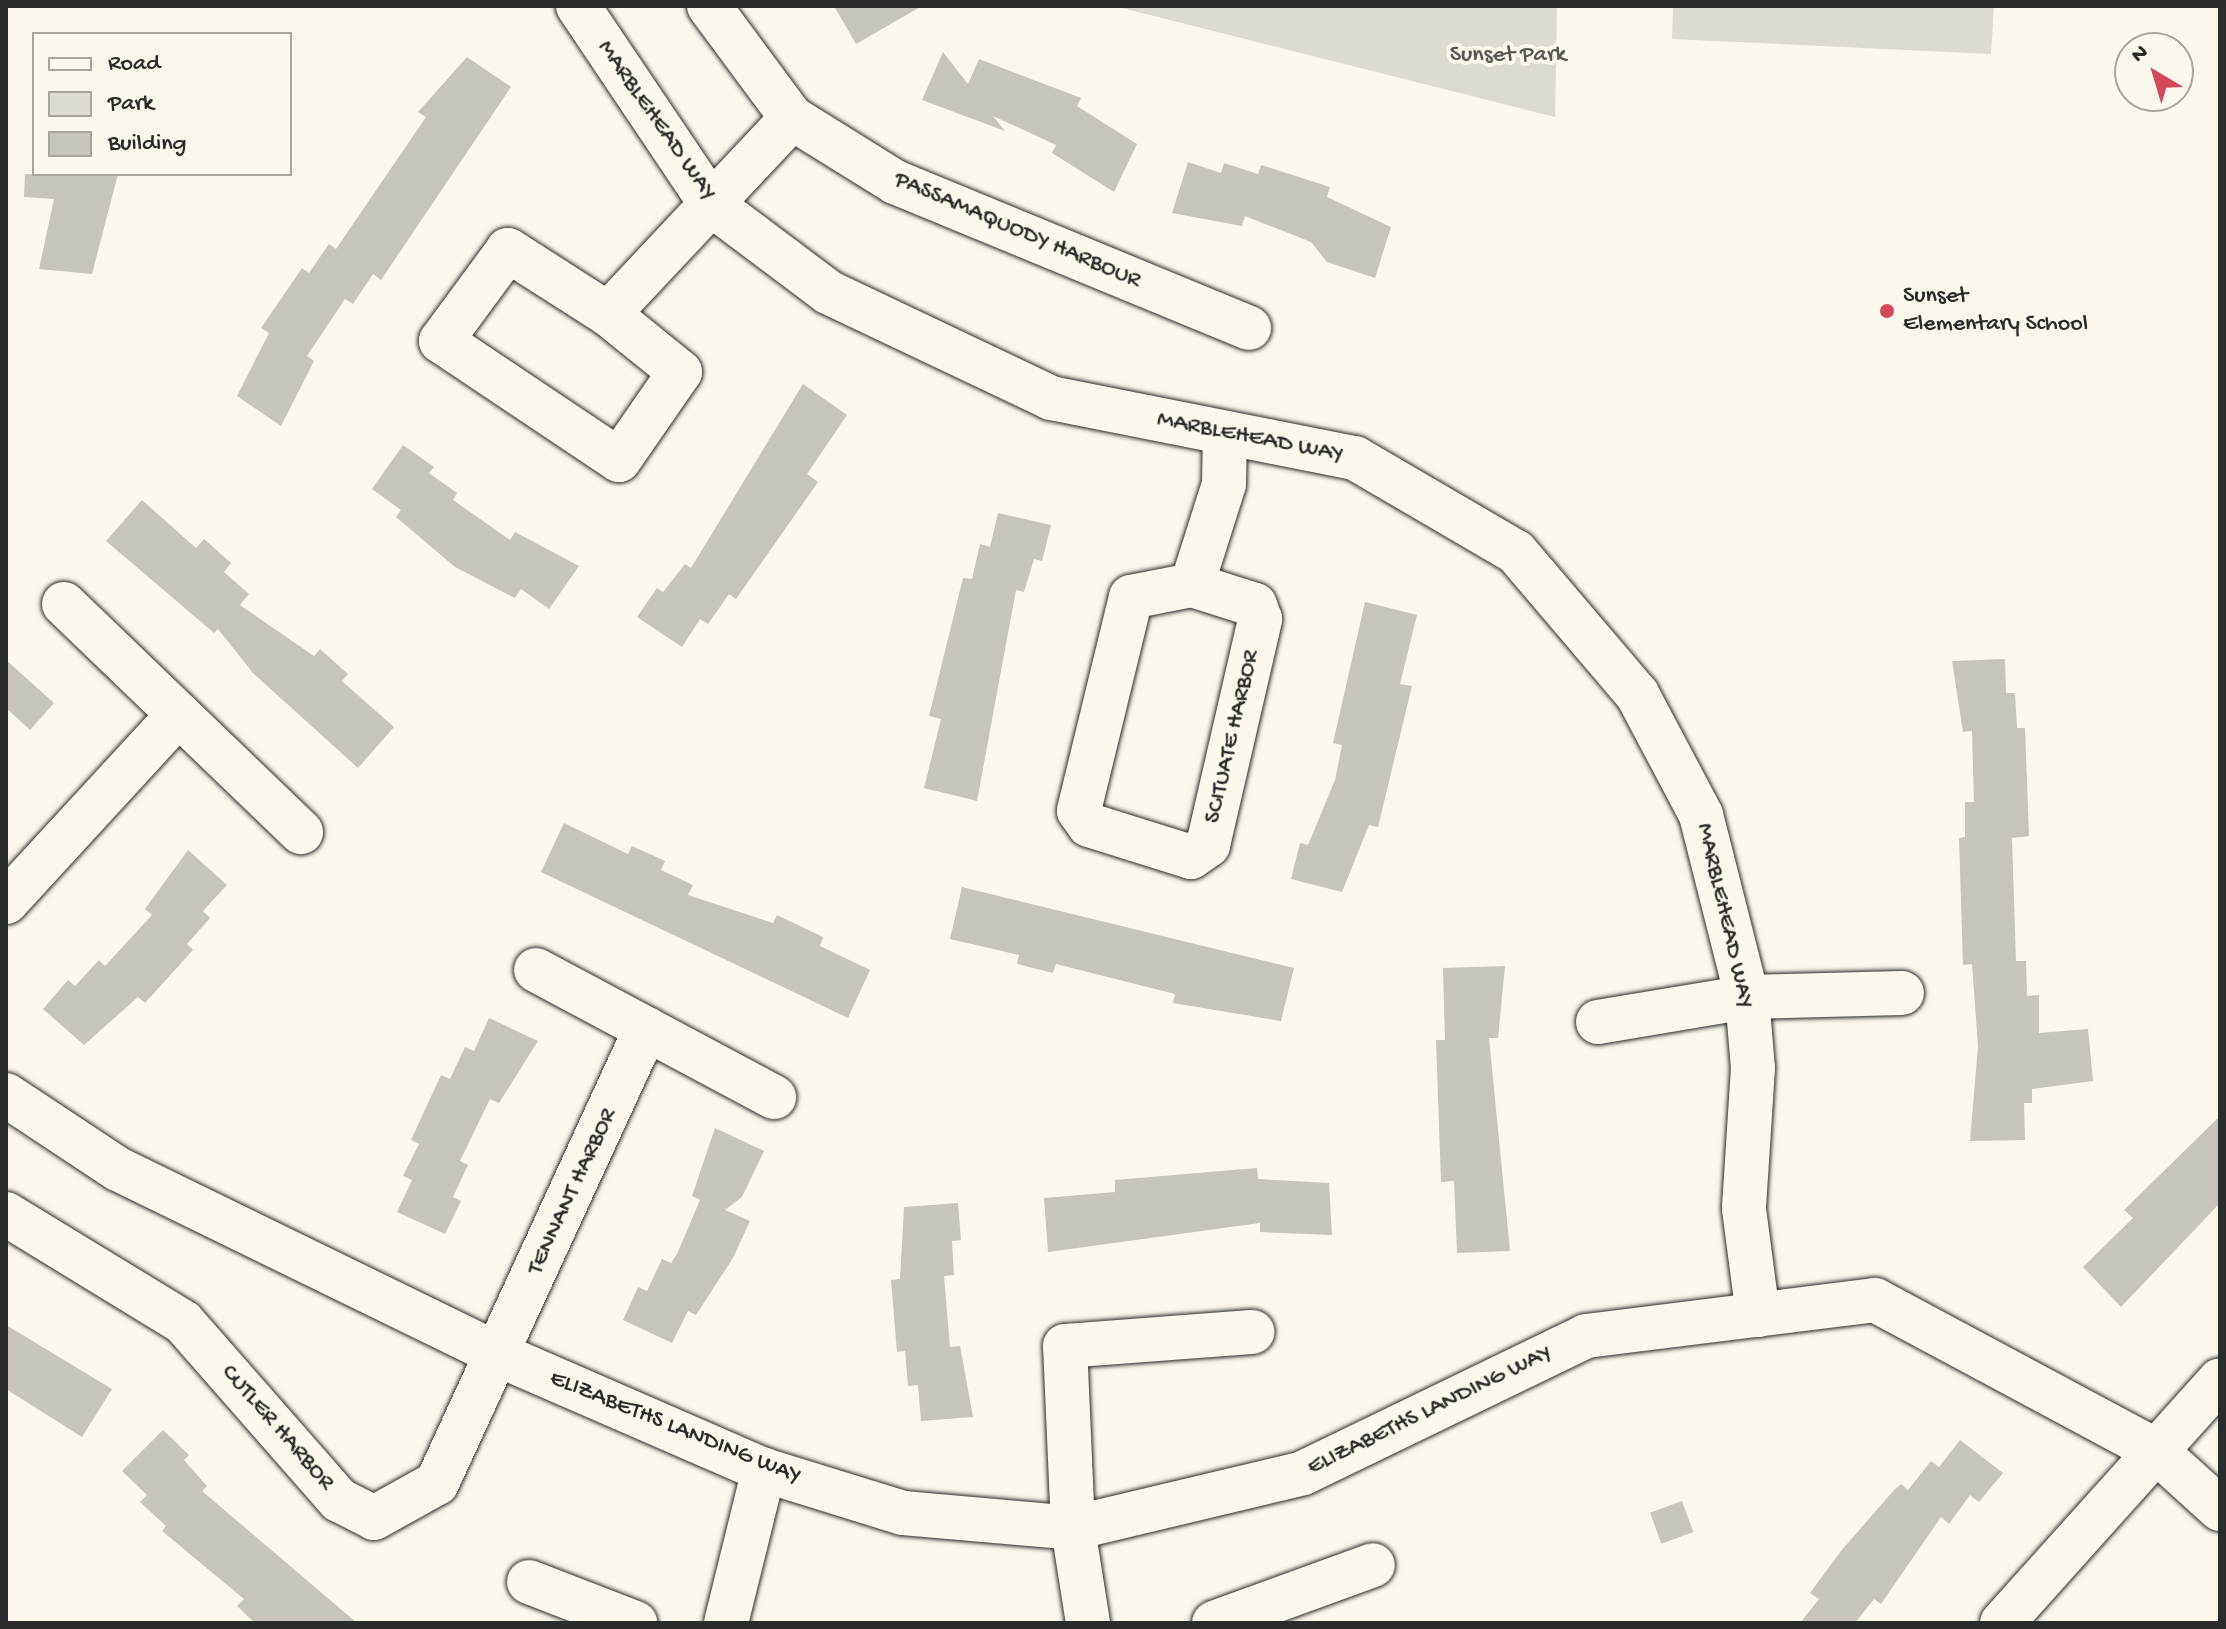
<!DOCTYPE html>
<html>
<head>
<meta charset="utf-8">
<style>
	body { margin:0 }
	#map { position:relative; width:2226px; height:1629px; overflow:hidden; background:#fbf7ec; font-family:"Gochi Hand",sans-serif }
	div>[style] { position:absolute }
	.green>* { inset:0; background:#dddad0 }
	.building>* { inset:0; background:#c7c4bc; transform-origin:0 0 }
	.roads { filter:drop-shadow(0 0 2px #2b2b2b) drop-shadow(0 0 2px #2b2b2b) }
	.minor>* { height:44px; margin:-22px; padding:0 22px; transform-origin:22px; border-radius:22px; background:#fbf7ec }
	.dots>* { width:22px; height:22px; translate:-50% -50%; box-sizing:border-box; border:4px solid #fbf7ec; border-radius:50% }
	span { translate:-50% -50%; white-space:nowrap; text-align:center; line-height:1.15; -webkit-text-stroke:8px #fbf7ec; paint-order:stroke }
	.park-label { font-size:24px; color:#585754 }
	.street-label { font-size:24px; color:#2b2b2b }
	.poi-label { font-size:24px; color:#2b2b2b }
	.left { translate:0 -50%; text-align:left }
	.frame { position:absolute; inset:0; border:8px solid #2b2b2b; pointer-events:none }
	.legend { position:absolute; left:32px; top:32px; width:260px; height:144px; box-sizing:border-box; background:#fbf7ec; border:2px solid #a8a59f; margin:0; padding:10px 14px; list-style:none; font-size:24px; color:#2b2b2b }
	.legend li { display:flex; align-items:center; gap:16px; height:40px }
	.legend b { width:40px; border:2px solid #a8a59f }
	.north { position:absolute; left:2114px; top:32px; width:80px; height:80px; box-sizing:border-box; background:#fbf7ec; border:2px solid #a8a59f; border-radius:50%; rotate:322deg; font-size:22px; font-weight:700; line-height:32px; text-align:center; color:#2b2b2b }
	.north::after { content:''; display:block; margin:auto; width:28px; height:36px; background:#d1495b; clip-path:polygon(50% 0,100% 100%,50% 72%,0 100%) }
</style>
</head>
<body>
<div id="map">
	<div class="green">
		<i style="clip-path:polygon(1114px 6px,1557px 6px,1555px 117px)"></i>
		<i style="clip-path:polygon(1673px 6px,1994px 6px,1991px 54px,1672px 39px)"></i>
	</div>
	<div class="building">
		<i style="clip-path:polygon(834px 6px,922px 6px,856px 44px)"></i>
		<i style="clip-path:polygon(943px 52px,968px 84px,979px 59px,1081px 98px,1077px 106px,1137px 144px,1114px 192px,1052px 153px,1056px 145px,993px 116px,1005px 131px,922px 100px)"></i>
		<i style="clip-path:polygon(467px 57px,511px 87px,381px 280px,373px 274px,353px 304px,345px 299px,307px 356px,314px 361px,281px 426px,237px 396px,269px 333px,261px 328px,302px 268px,309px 273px,329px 244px,336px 249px,426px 117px,418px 112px)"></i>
		<i style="clip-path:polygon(1188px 162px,1221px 173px,1224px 163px,1258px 174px,1261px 165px,1330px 187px,1327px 197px,1391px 227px,1375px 278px,1327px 262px,1311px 242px,1245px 216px,1242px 226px,1172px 213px)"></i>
		<i style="clip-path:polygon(25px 174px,118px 174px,92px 274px,39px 269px,54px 199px,24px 197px)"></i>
		<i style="clip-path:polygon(803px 384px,847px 415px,807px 474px,818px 482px,736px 599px,729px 594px,708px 624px,700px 619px,682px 647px,637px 617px,657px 588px,663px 592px,685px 564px,691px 568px)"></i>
		<i style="clip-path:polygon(403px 445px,434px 467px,429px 473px,457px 493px,453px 500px,510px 540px,515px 532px,579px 566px,549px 609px,521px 589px,515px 598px,455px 567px,396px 517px,401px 510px,372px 489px)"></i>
		<i style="clip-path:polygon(142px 500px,196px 548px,204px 539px,231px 563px,224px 572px,249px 594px,240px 605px,314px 656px,320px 649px,348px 674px,342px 681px,394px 727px,358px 768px,253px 673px,218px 629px,214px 633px,106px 541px)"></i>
		<i style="clip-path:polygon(998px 513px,1051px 525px,1042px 561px,1034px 559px,1024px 592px,1016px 590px,977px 801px,924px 788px,941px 719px,929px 716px,963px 578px,972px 579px,980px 544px,990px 547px)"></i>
		<i style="clip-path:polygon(1365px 602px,1417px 615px,1400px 684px,1412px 686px,1378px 827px,1369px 825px,1342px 892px,1291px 879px,1300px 843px,1308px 845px,1335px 780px,1342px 745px,1333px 743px)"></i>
		<i style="clip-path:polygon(2005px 659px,2006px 693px,2015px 693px,2017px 728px,2025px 728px,2029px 836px,2012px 838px,2016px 961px,2026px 961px,2027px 996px,2039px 995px,2039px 1033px,2088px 1029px,2093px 1081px,2032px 1089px,2032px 1103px,2024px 1103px,2025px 1140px,1970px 1141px,1978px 1046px,1972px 964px,1963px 965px,1959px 838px,1965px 837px,1965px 802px,1974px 802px,1972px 731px,1963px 732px,1952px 661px)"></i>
		<i style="clip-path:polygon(6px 660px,54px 703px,30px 730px,6px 708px)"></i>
		<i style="clip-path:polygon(564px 823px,628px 854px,632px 846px,665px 861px,661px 870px,693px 885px,688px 895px,773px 923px,777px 915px,823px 937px,820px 946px,870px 970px,848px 1018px,541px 872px)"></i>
		<i style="clip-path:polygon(188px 850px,227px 885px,203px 911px,210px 918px,187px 944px,193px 950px,145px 1003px,138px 997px,84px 1045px,43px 1009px,68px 980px,75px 986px,99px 960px,105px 966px,152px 915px,145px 909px)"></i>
		<i style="clip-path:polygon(962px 887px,1294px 968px,1281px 1021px,1173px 1003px,1175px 994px,1056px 964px,1053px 973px,1017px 964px,1019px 955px,950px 939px)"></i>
		<i style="clip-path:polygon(1505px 966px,1498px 1038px,1489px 1038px,1510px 1251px,1457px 1253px,1454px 1181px,1441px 1182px,1436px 1040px,1445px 1040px,1443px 968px)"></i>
		<i style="clip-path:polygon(489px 1018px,538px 1041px,499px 1103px,490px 1099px,460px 1161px,468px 1165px,453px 1197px,461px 1201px,445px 1234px,397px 1212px,412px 1180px,403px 1176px,419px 1144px,411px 1140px,441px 1075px,450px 1079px,465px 1047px,474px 1051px)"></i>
		<i style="clip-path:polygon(2220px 1116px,2220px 1203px,2121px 1307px,2083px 1267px,2133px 1218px,2124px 1210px)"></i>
		<i style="clip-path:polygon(715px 1128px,764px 1151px,742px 1197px,725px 1210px,750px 1221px,733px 1258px,696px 1315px,688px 1311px,672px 1343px,623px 1320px,638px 1287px,647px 1291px,662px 1259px,671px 1263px,677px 1254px,700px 1200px,692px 1196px)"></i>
		<i style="clip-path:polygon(1257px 1168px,1258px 1179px,1329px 1183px,1332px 1235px,1260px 1232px,1260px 1223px,1048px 1252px,1044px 1198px,1115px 1192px,1115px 1180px)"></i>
		<i style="clip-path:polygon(958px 1203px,961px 1240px,952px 1241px,954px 1275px,944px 1276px,950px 1347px,960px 1346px,973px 1417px,921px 1421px,918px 1385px,908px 1386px,905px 1351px,897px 1352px,891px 1280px,900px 1279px,904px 1207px)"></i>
		<i style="clip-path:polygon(6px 1325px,112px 1389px,82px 1437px,6px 1389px)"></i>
		<i style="clip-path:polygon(163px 1430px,189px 1455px,184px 1460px,207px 1486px,202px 1491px,357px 1623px,255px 1623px,237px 1606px,244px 1599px,162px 1531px,166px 1526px,140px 1502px,147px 1495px,122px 1471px)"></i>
		<i style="clip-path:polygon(1960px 1440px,2003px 1473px,1979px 1502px,1970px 1495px,1949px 1524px,1941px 1517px,1881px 1604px,1874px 1599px,1855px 1623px,1800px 1623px,1819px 1599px,1810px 1593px,1841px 1551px,1894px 1490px,1901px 1484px,1908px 1490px,1931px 1461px,1939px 1467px)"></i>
		<i style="left:1682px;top:1501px;width:33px;height:34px;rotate:70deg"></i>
	</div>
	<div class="roads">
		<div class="minor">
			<i style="left:578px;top:6px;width:239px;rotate:56.1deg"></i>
			<i style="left:711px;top:204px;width:146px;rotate:36.9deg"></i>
			<i style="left:828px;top:292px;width:247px;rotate:25.4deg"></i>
			<i style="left:1051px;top:398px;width:310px;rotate:11.2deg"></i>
			<i style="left:1355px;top:458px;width:186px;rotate:30.3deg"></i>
			<i style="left:1516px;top:552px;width:187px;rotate:49.6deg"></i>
			<i style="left:1637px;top:694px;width:137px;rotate:62.1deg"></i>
			<i style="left:1701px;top:815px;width:188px;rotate:75.8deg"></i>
			<i style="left:1747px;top:997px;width:71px;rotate:85.2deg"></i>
			<i style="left:1753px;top:1068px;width:141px;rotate:93.7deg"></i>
			<i style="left:1744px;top:1209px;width:107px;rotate:82.5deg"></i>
			<i style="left:709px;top:6px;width:139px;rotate:53.5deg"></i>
			<i style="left:608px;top:314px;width:119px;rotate:-147.4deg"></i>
			<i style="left:508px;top:250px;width:113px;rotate:126.4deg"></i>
			<i style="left:441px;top:341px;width:214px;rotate:33.8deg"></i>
			<i style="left:619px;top:460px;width:107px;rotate:-55.3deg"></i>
			<i style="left:680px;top:372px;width:92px;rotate:-141.1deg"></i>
			<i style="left:608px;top:314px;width:269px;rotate:-46.8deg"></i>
			<i style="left:792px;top:118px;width:121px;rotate:31.9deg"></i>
			<i style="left:895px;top:182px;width:383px;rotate:22.4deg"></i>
			<i style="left:1192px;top:585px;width:62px;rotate:168.9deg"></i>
			<i style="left:1131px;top:597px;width:220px;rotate:103.7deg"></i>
			<i style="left:1079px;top:811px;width:17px;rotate:54deg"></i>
			<i style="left:1089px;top:825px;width:107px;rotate:17.4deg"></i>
			<i style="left:1191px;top:857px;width:21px;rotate:-35deg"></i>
			<i style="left:1208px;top:845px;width:232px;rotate:-77deg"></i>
			<i style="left:1260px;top:619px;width:15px;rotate:-110deg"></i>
			<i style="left:1255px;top:605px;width:66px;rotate:-162.4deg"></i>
			<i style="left:1192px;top:585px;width:106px;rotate:-72.4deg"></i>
			<i style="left:1224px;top:484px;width:51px;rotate:-88.9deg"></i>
			<i style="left:64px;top:604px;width:329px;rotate:43.9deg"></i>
			<i style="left:6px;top:902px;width:255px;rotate:-47.4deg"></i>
			<i style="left:536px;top:970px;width:270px;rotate:28.1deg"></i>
			<i style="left:1598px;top:1022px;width:151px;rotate:-9.5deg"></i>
			<i style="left:1747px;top:997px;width:155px;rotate:-1.5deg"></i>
			<i style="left:6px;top:1095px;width:134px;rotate:33.5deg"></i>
			<i style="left:118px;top:1169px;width:422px;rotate:26deg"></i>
			<i style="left:497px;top:1354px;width:291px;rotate:23.5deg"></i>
			<i style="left:764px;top:1470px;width:145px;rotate:17.2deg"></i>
			<i style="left:903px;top:1513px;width:171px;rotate:5deg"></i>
			<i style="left:1073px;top:1528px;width:236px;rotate:-13.4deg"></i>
			<i style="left:1303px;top:1473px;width:314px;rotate:-25.8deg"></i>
			<i style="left:1586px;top:1336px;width:291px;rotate:-7.1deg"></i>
			<i style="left:1875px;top:1300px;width:318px;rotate:28.2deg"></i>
			<i style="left:2155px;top:1450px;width:88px;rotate:42.2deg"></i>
			<i style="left:6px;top:1214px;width:207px;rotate:31.4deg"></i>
			<i style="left:183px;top:1322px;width:237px;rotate:48.8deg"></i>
			<i style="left:339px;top:1500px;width:39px;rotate:27deg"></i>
			<i style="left:374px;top:1518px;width:72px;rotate:-29.1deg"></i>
			<i style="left:437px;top:1483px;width:500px;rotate:-65.3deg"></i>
			<i style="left:529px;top:1582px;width:114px;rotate:21.1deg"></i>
			<i style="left:726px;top:1623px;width:158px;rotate:-76.1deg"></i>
			<i style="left:1088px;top:1623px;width:96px;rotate:-99deg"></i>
			<i style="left:1073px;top:1528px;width:182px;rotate:-92.5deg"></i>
			<i style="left:1065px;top:1346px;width:188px;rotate:-4.3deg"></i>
			<i style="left:1214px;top:1623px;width:169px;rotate:-20deg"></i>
			<i style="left:2002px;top:1623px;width:326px;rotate:-48.1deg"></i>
		</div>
	</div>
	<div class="dots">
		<i style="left:1887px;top:311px;background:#d1495b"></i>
	</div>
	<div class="park-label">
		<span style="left:1508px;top:56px">Sunset Park</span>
	</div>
	<div class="street-label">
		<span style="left:656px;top:121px;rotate:55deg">MARBLEHEAD WAY</span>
		<span style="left:1017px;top:231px;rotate:23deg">PASSAMAQUODY HARBOUR</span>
		<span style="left:1250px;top:438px;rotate:11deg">MARBLEHEAD WAY</span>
		<span style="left:1233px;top:737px;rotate:-77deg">SCITUATE HARBOR</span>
		<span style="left:1724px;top:916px;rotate:77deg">MARBLEHEAD WAY</span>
		<span style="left:573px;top:1192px;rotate:-65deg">TENNANT HARBOR</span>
		<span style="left:1430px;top:1411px;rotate:-26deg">ELIZABETHS LANDING WAY</span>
		<span style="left:277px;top:1428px;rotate:49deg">CUTLER HARBOR</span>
		<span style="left:675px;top:1428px;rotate:22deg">ELIZABETHS LANDING WAY</span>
	</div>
	<div class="poi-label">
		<span class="left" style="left:1903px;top:311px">Sunset<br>Elementary School</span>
	</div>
	<div class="frame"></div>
	<ul class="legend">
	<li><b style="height:10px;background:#fbf7ec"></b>Road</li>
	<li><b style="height:22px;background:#dddad0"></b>Park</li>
	<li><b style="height:22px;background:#c7c4bc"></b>Building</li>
	</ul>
	<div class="north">N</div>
</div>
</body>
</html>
